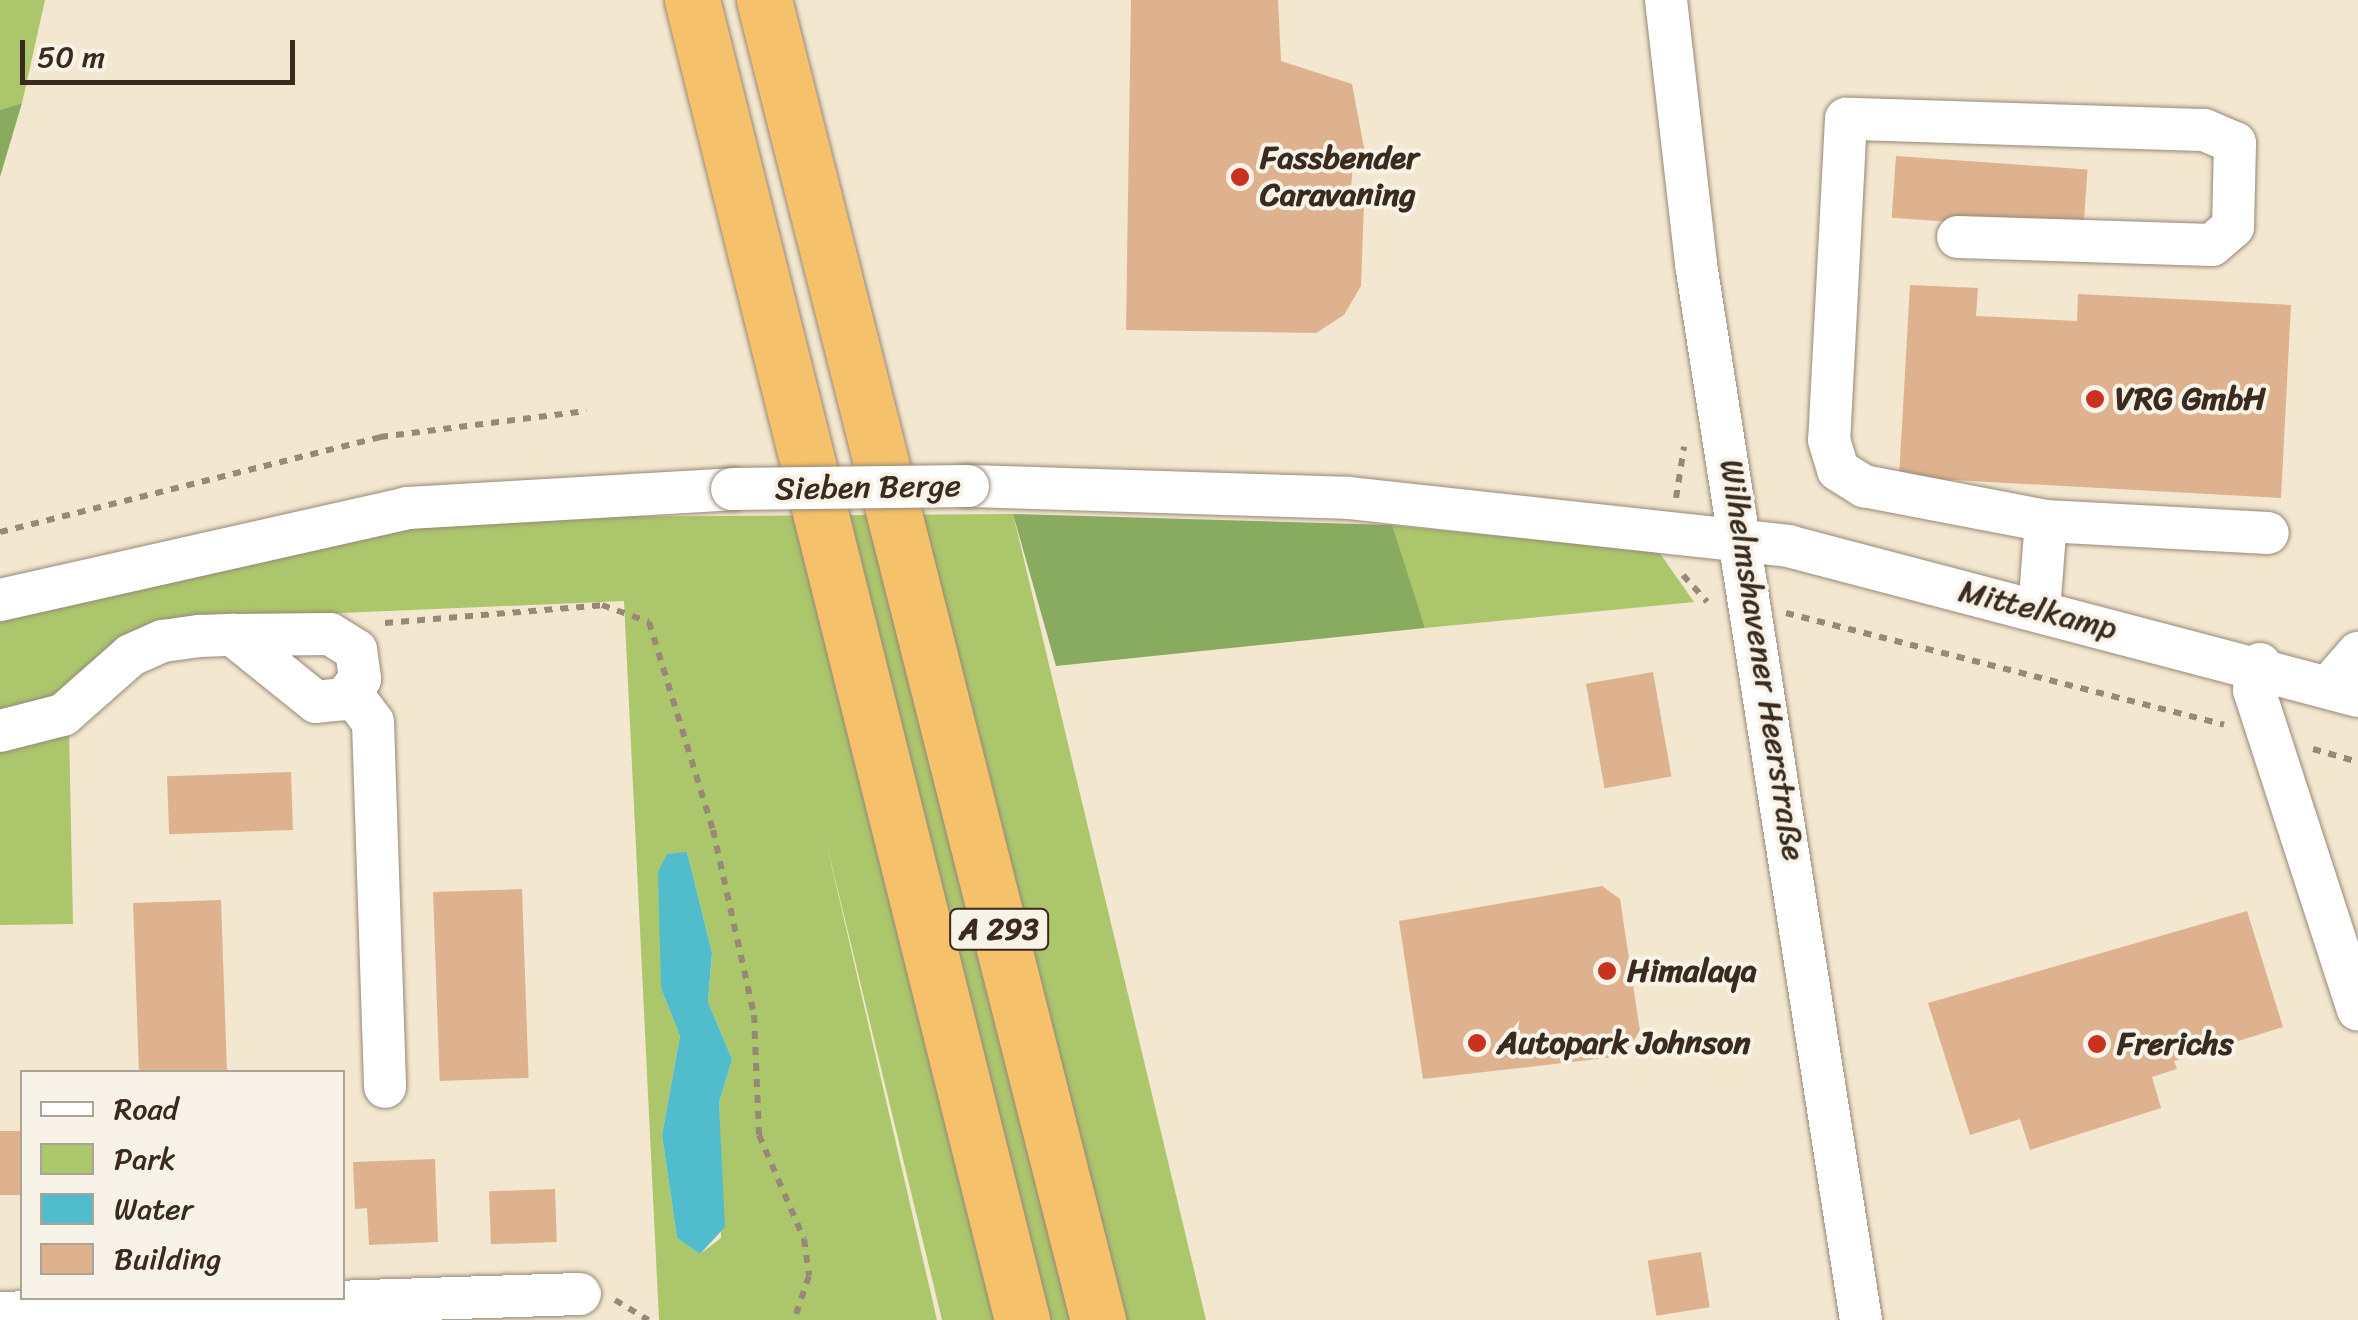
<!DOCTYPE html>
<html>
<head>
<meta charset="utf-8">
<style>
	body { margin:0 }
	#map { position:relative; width:2358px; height:1320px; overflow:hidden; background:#f3e7d0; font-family:Sriracha,sans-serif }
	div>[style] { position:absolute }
	.green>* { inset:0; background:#acc66c }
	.forest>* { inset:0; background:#89ab60 }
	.water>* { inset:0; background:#51bdcc }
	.building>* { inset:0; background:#deb28e; transform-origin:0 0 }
	.path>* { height:6px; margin-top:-3px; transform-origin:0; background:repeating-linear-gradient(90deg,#978877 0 8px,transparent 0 16px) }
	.roads { filter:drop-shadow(0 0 2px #978877) drop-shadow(0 0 2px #978877) }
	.minor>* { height:42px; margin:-21px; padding:0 21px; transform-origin:21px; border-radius:21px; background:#fff }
	.highway>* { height:55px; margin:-27.5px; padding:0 27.5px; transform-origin:27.5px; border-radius:27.5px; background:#f5c16b }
	.bridges { filter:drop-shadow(0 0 2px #978877) drop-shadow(0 0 2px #978877) }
	.minor-bridge>* { height:42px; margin:-21px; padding:0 21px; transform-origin:21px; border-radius:21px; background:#fff }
	.dots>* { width:28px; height:28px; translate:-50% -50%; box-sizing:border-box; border:5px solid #f7f3e8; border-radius:50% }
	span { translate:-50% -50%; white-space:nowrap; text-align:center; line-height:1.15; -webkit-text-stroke:8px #f7f3e8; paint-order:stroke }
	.shield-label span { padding:2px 8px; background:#f7f3e8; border:2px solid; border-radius:8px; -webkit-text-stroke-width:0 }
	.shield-label { font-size:30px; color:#3b2a1e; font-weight:700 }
	.poi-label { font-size:32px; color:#3b2a1e; font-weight:700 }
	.left { translate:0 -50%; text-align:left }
	.street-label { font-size:32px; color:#3b2a1e }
	.legend { position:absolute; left:20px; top:1070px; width:325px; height:230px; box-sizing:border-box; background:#f7f3e8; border:2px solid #aca397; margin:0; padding:12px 18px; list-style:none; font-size:30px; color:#3b2a1e }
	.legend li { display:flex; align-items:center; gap:20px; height:50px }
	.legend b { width:50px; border:2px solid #aca397 }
	.scale { position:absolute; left:20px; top:40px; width:275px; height:45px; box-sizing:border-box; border:5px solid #3b2a1e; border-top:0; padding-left:12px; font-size:30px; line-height:35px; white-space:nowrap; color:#3b2a1e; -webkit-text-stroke:8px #f7f3e8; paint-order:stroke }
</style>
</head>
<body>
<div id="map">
	<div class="green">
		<i style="clip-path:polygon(0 0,45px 0,22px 103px,0 110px)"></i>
		<i style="clip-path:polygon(evenodd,1013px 514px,1206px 1320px,942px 1320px,824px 833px,937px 1320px,659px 1320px,624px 601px,200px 619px,54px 702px,0 714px,0 617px,412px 529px,561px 517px,1013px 514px,687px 852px,712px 953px,708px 1002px,732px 1059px,719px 1103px,721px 1238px,700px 1254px,677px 1238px,662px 1135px,680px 1036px,661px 988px,687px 852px)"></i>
		<i style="clip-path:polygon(1389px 525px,1659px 552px,1694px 602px,1425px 628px)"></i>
		<i style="clip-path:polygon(69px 728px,73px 924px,0 925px,0 746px,36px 744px)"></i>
	</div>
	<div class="forest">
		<i style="clip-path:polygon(22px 103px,0 177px,0 110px)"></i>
		<i style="clip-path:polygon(1013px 514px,1392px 525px,1425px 628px,1056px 666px)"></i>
	</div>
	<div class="water">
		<i style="clip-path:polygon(687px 852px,712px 953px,708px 1002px,732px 1059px,719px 1103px,725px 1227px,700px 1254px,677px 1238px,662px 1135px,680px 1036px,661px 988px,658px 872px,667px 854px)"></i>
	</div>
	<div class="building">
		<i style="clip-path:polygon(1131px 0,1278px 0,1281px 61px,1352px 84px,1365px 153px,1353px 163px,1351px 190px,1364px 204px,1361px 286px,1344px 315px,1316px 333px,1126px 330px)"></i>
		<i style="left:1896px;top:156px;width:192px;height:62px;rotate:4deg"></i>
		<i style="clip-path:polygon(1910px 285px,1978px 288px,1976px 316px,2077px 321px,2078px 294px,2291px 305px,2281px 498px,1899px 477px)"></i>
		<i style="left:1653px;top:672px;width:106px;height:68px;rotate:80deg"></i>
		<i style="left:291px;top:772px;width:58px;height:124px;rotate:88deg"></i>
		<i style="clip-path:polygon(1602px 886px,1620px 899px,1640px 1031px,1623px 1056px,1423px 1079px,1399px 921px)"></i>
		<i style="left:522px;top:889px;width:189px;height:89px;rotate:88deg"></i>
		<i style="left:221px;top:900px;width:172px;height:88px;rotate:88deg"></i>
		<i style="clip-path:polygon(2247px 911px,2283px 1027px,2174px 1061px,2177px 1069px,2152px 1077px,2161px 1108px,2030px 1150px,2020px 1119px,1970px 1135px,1928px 1003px)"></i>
		<i style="left:0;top:1131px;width:22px;height:64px"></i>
		<i style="clip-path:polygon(435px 1159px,438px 1242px,369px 1245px,367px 1208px,355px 1209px,353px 1162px)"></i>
		<i style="left:555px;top:1189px;width:53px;height:66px;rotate:88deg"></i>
		<i style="left:1701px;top:1252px;width:56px;height:54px;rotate:81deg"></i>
	</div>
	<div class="path">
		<i style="left:1676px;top:498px;width:52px;rotate:-81.1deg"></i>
		<i style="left:0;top:532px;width:392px;rotate:-14deg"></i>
		<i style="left:380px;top:437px;width:208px;rotate:-7.2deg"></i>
		<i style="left:1683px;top:575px;width:36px;rotate:48deg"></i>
		<i style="left:1786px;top:613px;width:452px;rotate:14.3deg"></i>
		<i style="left:385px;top:623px;width:218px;rotate:-4.7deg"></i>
		<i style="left:602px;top:605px;width:50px;rotate:19.9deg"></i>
		<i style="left:649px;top:622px;width:218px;rotate:72.9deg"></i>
		<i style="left:713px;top:830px;width:189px;rotate:77.5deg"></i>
		<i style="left:754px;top:1015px;width:120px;rotate:87.6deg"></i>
		<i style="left:759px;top:1135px;width:113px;rotate:66.6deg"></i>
		<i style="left:804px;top:1239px;width:37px;rotate:82deg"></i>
		<i style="left:809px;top:1276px;width:46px;rotate:108.8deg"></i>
		<i style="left:2313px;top:749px;width:47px;rotate:16.1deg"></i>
		<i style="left:615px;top:1300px;width:39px;rotate:31deg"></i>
	</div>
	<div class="roads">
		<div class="minor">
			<i style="left:1666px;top:0;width:266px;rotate:83.5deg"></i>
			<i style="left:1696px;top:264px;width:1069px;rotate:81.12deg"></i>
			<i style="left:1958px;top:237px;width:254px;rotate:1.8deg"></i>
			<i style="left:2212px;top:245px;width:28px;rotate:-41deg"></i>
			<i style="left:2233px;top:227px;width:84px;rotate:-88.6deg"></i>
			<i style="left:2235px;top:143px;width:34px;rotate:-157deg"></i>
			<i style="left:2204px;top:130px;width:358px;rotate:-178.2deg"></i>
			<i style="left:1846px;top:119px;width:321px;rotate:93deg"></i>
			<i style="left:1829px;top:440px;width:31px;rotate:73deg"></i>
			<i style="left:1838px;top:470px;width:31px;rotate:32deg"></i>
			<i style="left:1864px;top:486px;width:185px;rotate:10.9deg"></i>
			<i style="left:968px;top:486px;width:380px;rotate:1.8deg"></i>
			<i style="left:1348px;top:498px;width:443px;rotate:6.2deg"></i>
			<i style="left:1788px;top:546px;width:589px;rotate:14.74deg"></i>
			<i style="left:0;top:600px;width:417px;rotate:-12.7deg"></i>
			<i style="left:407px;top:508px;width:326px;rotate:-3.3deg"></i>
			<i style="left:2039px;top:611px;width:90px;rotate:-85.6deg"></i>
			<i style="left:2046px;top:521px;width:222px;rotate:3.1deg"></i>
			<i style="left:2260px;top:664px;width:27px;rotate:103deg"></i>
			<i style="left:2254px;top:690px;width:336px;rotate:72deg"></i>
			<i style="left:2330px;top:685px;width:43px;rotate:-48.8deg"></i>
			<i style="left:351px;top:693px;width:36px;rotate:53deg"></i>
			<i style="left:373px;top:722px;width:365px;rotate:88.1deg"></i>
			<i style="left:0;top:731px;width:65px;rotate:-14.3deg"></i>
			<i style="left:63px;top:715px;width:91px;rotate:-41.4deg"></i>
			<i style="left:131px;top:655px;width:35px;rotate:-24deg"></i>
			<i style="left:163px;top:641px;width:37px;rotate:-8deg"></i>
			<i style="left:200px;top:636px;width:33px;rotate:-2deg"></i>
			<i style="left:233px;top:635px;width:97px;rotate:-0.6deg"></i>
			<i style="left:330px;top:634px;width:31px;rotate:32deg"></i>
			<i style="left:356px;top:650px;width:29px;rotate:82deg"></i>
			<i style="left:360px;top:679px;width:26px;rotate:129deg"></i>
			<i style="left:344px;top:699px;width:28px;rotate:174deg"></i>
			<i style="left:316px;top:702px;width:107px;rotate:-141.1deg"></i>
			<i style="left:0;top:1313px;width:580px;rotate:-1.88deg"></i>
		</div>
		<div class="highway">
			<i style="left:692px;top:0;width:1361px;rotate:75.96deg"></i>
			<i style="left:764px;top:0;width:1362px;rotate:75.8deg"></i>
		</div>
	</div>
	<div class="bridges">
		<div class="minor-bridge">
			<i style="left:732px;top:489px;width:236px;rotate:-0.7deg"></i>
		</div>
	</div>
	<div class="dots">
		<i style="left:1240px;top:177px;background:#c8321e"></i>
		<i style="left:2095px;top:399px;background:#c8321e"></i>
		<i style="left:1607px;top:971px;background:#c8321e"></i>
		<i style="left:1477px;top:1043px;background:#c8321e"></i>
		<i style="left:2097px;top:1044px;background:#c8321e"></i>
	</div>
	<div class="shield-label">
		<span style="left:999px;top:929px">A 293</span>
	</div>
	<div class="poi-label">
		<span class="left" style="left:1260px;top:177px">Fassbender<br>Caravaning</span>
		<span class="left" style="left:2115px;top:399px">VRG GmbH</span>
		<span class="left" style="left:1627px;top:971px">Himalaya</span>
		<span class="left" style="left:1497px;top:1043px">Autopark Johnson</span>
		<span class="left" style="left:2117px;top:1044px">Frerichs</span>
	</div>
	<div class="street-label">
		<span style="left:868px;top:488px;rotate:-1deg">Sieben Berge</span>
		<span style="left:2038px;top:610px;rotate:14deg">Mittelkamp</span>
		<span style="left:1762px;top:660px;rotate:81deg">Wilhelmshavener Heerstraße</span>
	</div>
	<ul class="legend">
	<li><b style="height:12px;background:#fff"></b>Road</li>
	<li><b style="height:28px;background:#acc66c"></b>Park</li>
	<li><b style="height:28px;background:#51bdcc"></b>Water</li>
	<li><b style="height:28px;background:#deb28e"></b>Building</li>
	</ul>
	<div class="scale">50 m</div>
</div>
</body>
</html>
